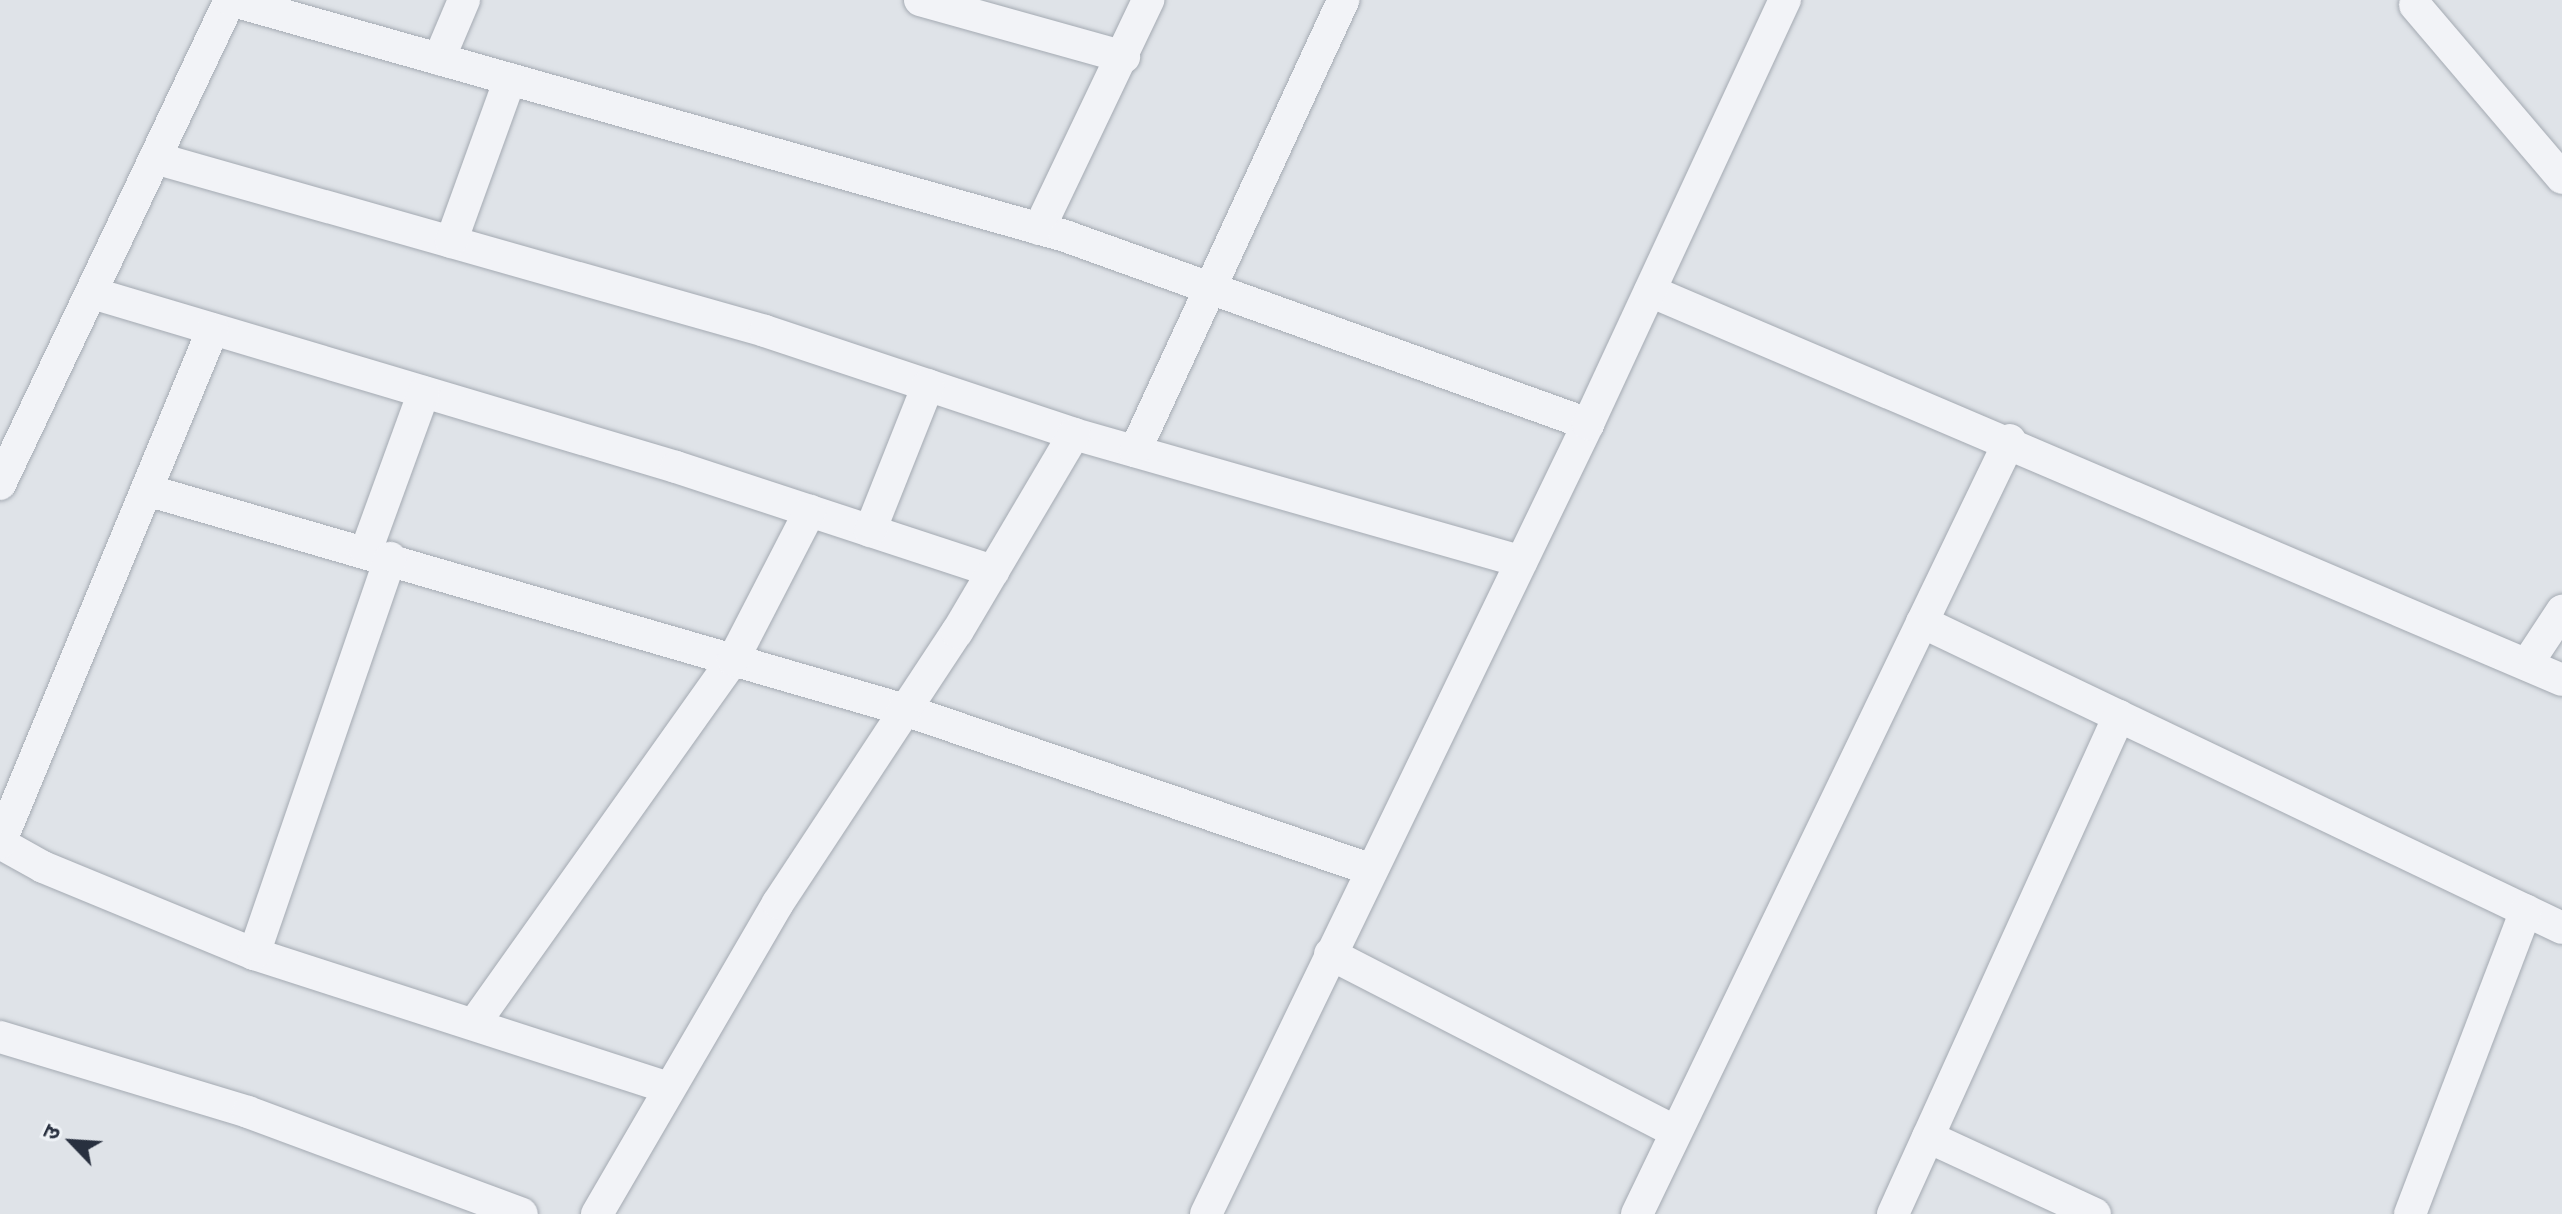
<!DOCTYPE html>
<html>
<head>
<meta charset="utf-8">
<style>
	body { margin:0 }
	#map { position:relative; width:2562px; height:1214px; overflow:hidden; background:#dfe3e8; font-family:Barlow,"Noto Sans Devanagari",sans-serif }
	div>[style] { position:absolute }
	.roads { filter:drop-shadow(0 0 2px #a4aab2) drop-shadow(0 0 2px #a4aab2) }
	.minor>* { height:32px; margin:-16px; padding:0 16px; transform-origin:16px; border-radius:16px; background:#f2f3f7 }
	span { translate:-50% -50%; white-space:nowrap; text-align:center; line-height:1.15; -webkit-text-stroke:8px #eef2f6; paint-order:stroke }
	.north { position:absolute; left:32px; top:1102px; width:80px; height:80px; -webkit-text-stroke:6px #eef2f6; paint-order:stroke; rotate:295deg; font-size:22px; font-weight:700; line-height:32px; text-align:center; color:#28303f }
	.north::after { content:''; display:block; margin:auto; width:28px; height:36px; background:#28303f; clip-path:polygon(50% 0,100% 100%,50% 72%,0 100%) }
</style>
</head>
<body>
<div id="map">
	<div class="roads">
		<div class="minor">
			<i style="left:920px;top:0;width:212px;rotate:15.6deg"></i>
			<i style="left:2415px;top:5px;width:227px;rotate:49.6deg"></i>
			<i style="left:439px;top:59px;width:64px;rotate:-67deg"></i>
			<i style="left:155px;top:158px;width:634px;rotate:15.83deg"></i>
			<i style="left:765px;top:331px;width:326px;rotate:18.4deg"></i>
			<i style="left:1074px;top:434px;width:465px;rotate:15.9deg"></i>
			<i style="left:1039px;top:229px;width:254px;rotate:-64.5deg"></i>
			<i style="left:451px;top:242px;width:173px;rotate:-70.1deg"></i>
			<i style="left:1650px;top:291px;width:991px;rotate:23.1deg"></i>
			<i style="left:92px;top:293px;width:609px;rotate:16.59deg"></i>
			<i style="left:676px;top:467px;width:334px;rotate:18.2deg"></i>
			<i style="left:1135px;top:451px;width:497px;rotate:-65.2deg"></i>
			<i style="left:0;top:484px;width:536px;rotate:-64.58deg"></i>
			<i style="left:230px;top:0;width:868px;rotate:15.78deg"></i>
			<i style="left:1065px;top:236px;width:556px;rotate:19.77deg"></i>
			<i style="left:150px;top:491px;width:783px;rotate:16.17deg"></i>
			<i style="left:902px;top:709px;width:496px;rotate:18.9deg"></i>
			<i style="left:870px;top:531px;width:157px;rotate:-68.3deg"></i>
			<i style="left:366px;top:551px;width:169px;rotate:-70deg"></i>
			<i style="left:1922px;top:622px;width:709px;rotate:25.55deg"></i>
			<i style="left:2527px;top:664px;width:64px;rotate:-56.6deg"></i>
			<i style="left:0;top:843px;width:49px;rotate:29.2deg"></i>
			<i style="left:43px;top:867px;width:228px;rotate:22.4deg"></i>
			<i style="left:254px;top:954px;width:435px;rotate:17.9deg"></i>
			<i style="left:0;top:843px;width:556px;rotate:-67.49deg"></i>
			<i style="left:254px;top:954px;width:419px;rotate:-71deg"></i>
			<i style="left:1330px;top:954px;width:387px;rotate:27.2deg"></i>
			<i style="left:474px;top:1024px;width:447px;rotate:-54.6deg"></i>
			<i style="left:733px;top:660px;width:168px;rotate:-62.7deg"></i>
			<i style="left:0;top:1037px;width:259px;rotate:16.8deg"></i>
			<i style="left:248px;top:1112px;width:292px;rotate:20.4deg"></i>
			<i style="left:1928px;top:1137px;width:184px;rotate:24.8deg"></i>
			<i style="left:597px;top:1214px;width:360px;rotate:-59.8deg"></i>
			<i style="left:778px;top:903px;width:325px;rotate:-56.6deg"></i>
			<i style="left:957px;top:632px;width:230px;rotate:-59.4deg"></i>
			<i style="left:1206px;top:1214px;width:878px;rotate:-64.19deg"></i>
			<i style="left:1588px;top:424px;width:468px;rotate:-65.1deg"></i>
			<i style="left:1637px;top:1214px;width:859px;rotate:-64.27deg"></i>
			<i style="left:1893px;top:1214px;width:547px;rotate:-65.59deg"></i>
			<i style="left:2410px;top:1214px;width:325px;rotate:-69.1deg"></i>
		</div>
	</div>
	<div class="north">उ</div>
</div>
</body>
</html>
